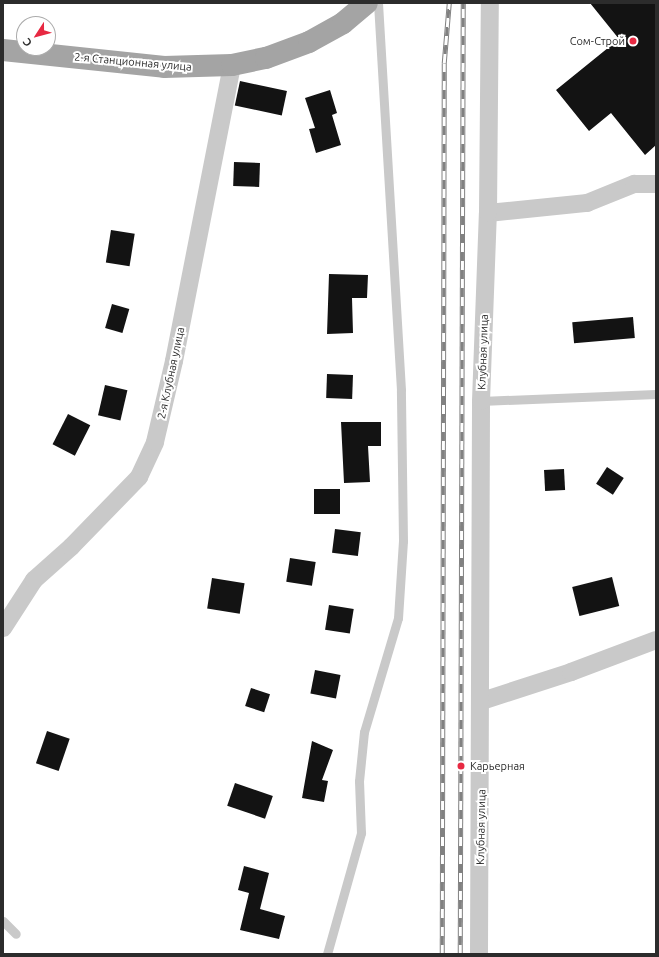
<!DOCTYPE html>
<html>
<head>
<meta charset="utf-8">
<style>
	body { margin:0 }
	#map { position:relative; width:659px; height:957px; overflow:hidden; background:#fff; font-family:Ubuntu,sans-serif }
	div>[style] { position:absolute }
	.building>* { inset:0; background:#131313; transform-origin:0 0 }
	.service>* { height:9px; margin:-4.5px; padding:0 4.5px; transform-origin:4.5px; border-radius:4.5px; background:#c9c9c9 }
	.minor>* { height:18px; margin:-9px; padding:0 9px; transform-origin:9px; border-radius:9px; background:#c9c9c9 }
	.primary>* { height:22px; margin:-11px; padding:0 11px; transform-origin:11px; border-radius:11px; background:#a4a4a4 }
	.rail>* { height:4.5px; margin-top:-2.25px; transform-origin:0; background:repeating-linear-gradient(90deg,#fff 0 9px,#818181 0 18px); box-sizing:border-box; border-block:1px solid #818181 }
	.dots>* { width:11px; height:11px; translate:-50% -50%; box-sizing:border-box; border:2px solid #fff; border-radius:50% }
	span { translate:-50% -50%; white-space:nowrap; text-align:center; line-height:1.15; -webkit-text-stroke:4px #fff; paint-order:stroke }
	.poi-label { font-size:11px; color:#2c2c2c }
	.right { translate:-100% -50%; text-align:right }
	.left { translate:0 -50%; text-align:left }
	.street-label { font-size:11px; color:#2c2c2c }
	.frame { position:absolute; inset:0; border:4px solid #2c2c2c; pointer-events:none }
	.north { position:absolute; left:16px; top:16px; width:40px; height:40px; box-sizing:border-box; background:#fff; border:1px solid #ababab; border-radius:50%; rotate:234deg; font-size:11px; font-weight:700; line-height:16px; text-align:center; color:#2c2c2c }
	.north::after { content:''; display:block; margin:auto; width:14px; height:18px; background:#e72942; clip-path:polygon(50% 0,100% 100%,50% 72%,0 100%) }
</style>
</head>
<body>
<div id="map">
	<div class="building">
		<i style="clip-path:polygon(590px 3px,656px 3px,656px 145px,645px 155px,611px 113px,589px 131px,556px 90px,619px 39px)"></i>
		<i style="left:240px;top:81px;width:48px;height:25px;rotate:12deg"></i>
		<i style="clip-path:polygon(330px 90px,337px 113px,332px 115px,341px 145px,316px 153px,309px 129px,315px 128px,305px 98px)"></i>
		<i style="left:234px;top:162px;width:26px;height:24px;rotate:2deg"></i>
		<i style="left:111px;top:230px;width:24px;height:33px;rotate:9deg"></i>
		<i style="clip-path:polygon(329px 274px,368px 275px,367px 298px,352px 298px,353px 333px,327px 334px)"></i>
		<i style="left:112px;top:304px;width:18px;height:25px;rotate:16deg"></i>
		<i style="left:633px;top:317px;width:21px;height:61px;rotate:85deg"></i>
		<i style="left:327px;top:374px;width:26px;height:24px;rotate:2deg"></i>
		<i style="left:105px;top:385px;width:23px;height:31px;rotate:13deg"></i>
		<i style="left:68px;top:414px;width:25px;height:34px;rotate:27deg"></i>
		<i style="clip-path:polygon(341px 422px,381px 422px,381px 446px,368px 446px,370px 482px,344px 483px)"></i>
		<i style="left:607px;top:467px;width:20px;height:20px;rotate:33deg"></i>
		<i style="left:564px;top:469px;width:21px;height:20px;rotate:87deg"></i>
		<i style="left:314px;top:489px;width:26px;height:25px"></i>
		<i style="left:335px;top:529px;width:26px;height:24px;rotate:7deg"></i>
		<i style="left:290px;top:558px;width:26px;height:24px;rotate:9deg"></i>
		<i style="left:612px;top:577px;width:30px;height:41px;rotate:76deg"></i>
		<i style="left:212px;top:578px;width:33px;height:31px;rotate:9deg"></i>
		<i style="left:329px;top:605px;width:25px;height:25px;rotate:9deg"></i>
		<i style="left:315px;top:670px;width:26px;height:24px;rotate:11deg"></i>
		<i style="left:251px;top:688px;width:20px;height:19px;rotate:18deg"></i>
		<i style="left:47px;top:731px;width:24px;height:34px;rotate:19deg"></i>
		<i style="clip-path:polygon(312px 741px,333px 750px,322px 780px,328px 781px,324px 802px,302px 798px)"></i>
		<i style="left:235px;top:783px;width:40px;height:24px;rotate:19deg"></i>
		<i style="clip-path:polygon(244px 866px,269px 873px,260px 909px,285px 916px,279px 939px,240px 930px,249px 893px,238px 890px)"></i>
	</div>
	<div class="service">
		<i style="left:481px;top:401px;width:175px;rotate:-2.3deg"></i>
		<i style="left:3px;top:921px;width:18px;rotate:45deg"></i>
		<i style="left:327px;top:954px;width:126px;rotate:-74.3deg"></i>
		<i style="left:361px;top:833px;width:52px;rotate:-92.2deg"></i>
		<i style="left:359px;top:781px;width:49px;rotate:-84.2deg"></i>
		<i style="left:364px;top:732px;width:119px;rotate:-73.4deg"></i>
		<i style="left:398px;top:618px;width:77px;rotate:-86.3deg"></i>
		<i style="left:403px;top:541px;width:151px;rotate:-90.8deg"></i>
		<i style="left:401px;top:390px;width:388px;rotate:-93.4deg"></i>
	</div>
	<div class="minor">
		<i style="left:488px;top:213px;width:100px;rotate:-5.8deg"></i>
		<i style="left:587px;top:203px;width:51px;rotate:-22deg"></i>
		<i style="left:634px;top:184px;width:22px"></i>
		<i style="left:3px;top:628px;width:57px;rotate:-57.1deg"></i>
		<i style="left:34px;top:580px;width:50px;rotate:-41.7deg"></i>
		<i style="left:71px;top:547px;width:98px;rotate:-45.8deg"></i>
		<i style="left:139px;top:477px;width:38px;rotate:-65deg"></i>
		<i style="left:155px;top:442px;width:83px;rotate:-76.8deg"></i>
		<i style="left:174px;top:361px;width:302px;rotate:-78.9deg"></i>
		<i style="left:482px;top:701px;width:94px;rotate:-18deg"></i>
		<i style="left:571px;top:672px;width:91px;rotate:-20.6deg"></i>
		<i style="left:479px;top:954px;width:553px;rotate:-89.79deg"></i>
		<i style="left:481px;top:401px;width:188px;rotate:-87.9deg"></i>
		<i style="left:488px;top:213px;width:210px;rotate:-89.5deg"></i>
	</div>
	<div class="primary">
		<i style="left:3px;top:50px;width:162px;rotate:6deg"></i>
		<i style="left:164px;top:67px;width:68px;rotate:-1.7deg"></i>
		<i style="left:232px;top:65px;width:35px;rotate:-12deg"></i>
		<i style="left:266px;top:58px;width:46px;rotate:-20.4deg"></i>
		<i style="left:309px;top:42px;width:39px;rotate:-29deg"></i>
		<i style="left:343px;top:23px;width:31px;rotate:-40deg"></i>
	</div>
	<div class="rail">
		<i style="left:442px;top:954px;width:891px;rotate:-89.87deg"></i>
		<i style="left:444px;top:63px;width:60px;rotate:-85.2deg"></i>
		<i style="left:460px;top:954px;width:951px;rotate:-89.82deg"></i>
	</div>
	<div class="dots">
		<i style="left:633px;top:41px;background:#e72942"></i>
		<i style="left:461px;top:766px;background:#e72942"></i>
	</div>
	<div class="poi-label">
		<span class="right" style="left:625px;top:41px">Сом-Строй</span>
		<span class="left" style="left:470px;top:766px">Карьерная</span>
	</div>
	<div class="street-label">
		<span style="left:133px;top:62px;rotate:5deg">2-я Станционная улица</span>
		<span style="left:483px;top:352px;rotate:-88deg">Клубная улица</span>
		<span style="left:171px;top:373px;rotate:-78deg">2-я Клубная улица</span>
		<span style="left:481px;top:827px;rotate:-89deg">Клубная улица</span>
	</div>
	<div class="frame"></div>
	<div class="north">С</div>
</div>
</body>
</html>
